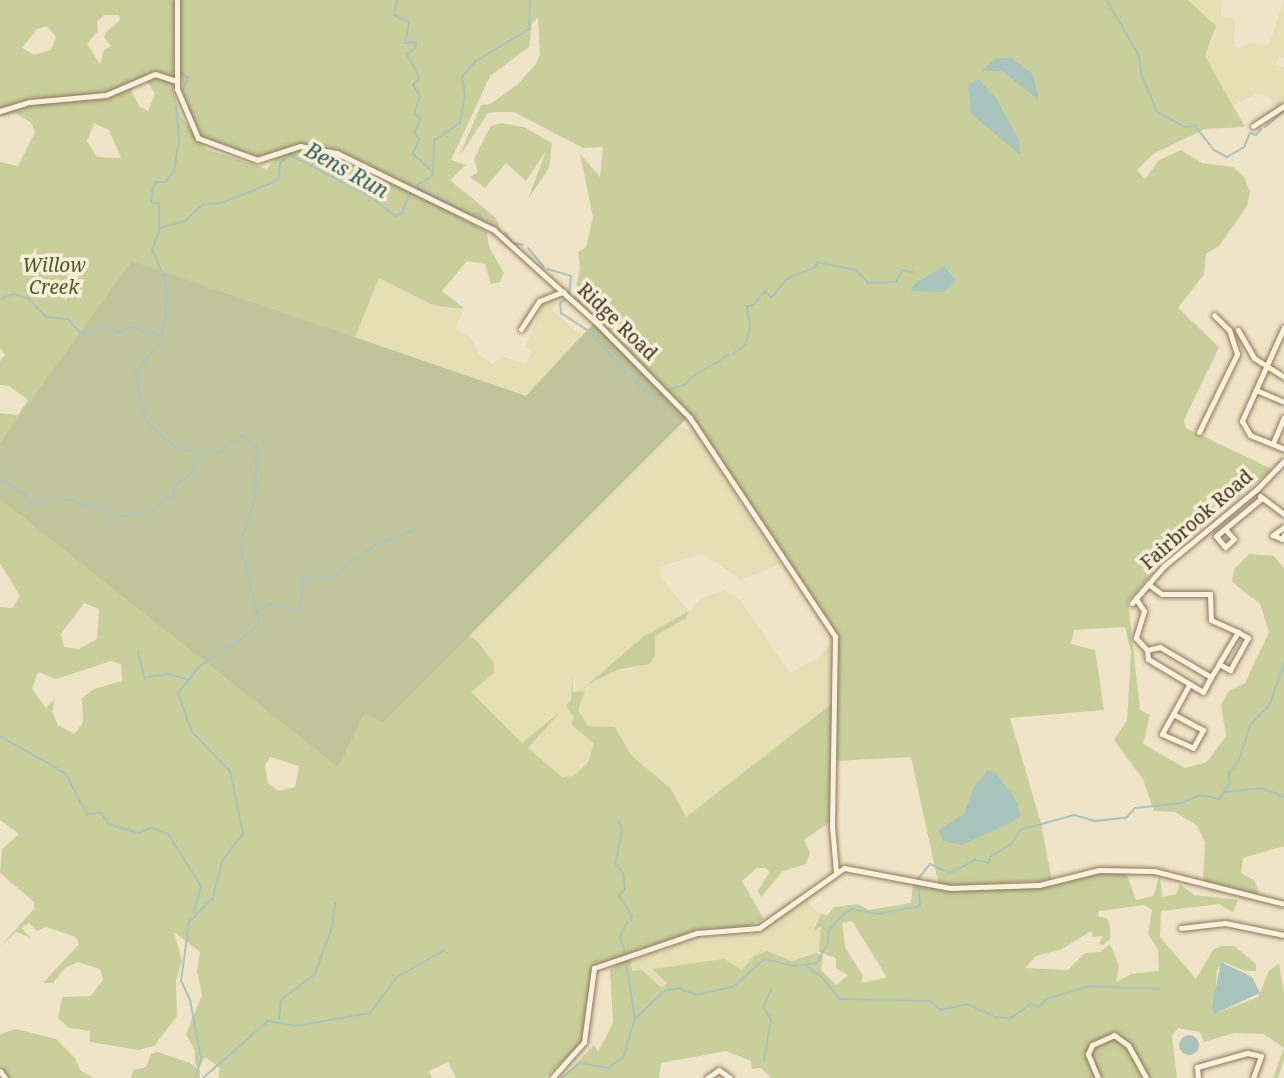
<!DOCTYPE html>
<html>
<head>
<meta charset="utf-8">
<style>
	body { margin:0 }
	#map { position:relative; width:1284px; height:1078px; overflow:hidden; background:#f0e4c8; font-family:"Noto Serif",serif }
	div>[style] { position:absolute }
	.farmland>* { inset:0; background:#e6deb5 }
	.green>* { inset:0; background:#c9cf9b }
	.cemetery>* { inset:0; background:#bfc49a }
	.water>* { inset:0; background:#a9c4bc }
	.round { border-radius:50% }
	.stream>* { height:2px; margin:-1px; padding:0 1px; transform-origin:1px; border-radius:1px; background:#a9c4bc }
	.roads { filter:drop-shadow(0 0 2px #8d765c) drop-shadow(0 0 2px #8d765c) }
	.minor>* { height:5px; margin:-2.5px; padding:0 2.5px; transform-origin:2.5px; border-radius:2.5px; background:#faf1dc }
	span { translate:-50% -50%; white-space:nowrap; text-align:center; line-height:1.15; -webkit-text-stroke:7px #f7eed8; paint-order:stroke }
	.park-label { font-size:19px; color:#4d5a26; font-style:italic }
	.street-label { font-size:19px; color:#3d2e20 }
	.water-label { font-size:21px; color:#2f5d5a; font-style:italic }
</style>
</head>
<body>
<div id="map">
	<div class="farmland">
		<i style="clip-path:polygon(1188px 0,1222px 0,1221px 16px,1235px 20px,1234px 45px,1238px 48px,1251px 43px,1269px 45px,1284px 0,1284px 58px,1279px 57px,1275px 65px,1284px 67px,1284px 104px,1277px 108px,1269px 97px,1258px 93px,1234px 105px,1205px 56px,1216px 34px,1212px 22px)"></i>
		<i style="clip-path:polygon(379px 278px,433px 305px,464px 308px,455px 329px,470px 336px,480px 356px,493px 364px,502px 356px,526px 364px,532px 351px,525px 347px,544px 302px,555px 297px,563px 296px,552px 310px,582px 336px,527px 396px,355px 338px)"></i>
		<i style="clip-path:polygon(678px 426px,694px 430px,780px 564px,742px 580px,702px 554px,659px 567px,660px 577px,689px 611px,643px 637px,588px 684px,617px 670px,631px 670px,655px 656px,655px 636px,686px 618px,697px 601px,724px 590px,740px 600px,790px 673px,818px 658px,831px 644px,834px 648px,833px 703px,686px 817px,671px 789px,631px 756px,615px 727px,588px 726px,578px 710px,573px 668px,570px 709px,581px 734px,594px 744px,594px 751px,573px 776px,558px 777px,527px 748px,558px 711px,522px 744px,470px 692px,483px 682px,478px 642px,467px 635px)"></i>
		<i style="clip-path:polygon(804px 899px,820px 914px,814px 926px,824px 931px,819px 952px,806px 958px,792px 961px,761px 954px,742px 970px,653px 969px,668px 983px,662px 988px,643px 970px,632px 971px,633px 960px,679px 944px,756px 934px)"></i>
	</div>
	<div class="green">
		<i style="clip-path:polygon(evenodd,0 0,174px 0,173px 92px,181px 117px,206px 149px,267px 169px,277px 158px,295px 150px,317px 151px,420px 195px,487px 232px,489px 247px,504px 273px,500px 282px,491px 284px,485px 264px,467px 261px,442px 291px,464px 308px,453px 308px,433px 305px,379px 278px,355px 338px,526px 396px,582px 336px,461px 638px,467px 635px,478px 642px,494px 663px,494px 673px,471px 692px,522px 743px,562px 710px,528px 748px,562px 777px,573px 776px,588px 762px,594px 744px,571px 724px,574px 718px,566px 706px,571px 700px,573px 668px,573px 692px,585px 691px,578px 710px,588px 726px,615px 727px,631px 755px,671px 789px,686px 817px,833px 703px,830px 822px,804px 840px,810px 852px,806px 864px,783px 871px,761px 897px,758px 891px,769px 872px,766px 868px,757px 868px,742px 881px,764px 919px,746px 928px,698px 930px,593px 966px,582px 1043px,545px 1078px,456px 1078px,448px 1062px,429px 1071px,432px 1078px,218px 1078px,220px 1068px,205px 1057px,199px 1067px,195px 1064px,195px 1051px,186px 1034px,202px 995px,197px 971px,200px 952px,174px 932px,182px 960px,176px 981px,177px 1016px,154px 1046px,138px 1050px,90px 1042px,90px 1031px,69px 1028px,58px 1018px,62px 997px,91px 996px,103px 980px,100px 969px,78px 962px,65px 968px,53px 983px,43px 983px,79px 944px,76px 937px,46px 927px,37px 931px,29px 923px,21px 928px,31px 938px,16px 932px,0 947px,34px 909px,34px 902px,0 873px,2px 849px,19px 834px,0 820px,0 607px,12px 608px,20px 596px,0 563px,0 413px,18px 415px,28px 400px,9px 386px,0 385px,0 361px,5px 355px,0 348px,0 162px,18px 166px,35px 132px,31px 123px,15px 113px,0 117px,0 0,104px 15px,119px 15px,120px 20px,106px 32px,104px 37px,111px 46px,104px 50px,100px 64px,87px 44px,98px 31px,97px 21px,104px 15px,0 0,47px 26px,56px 37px,51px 50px,34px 55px,22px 48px,37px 29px,47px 26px,0 0,147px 81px,155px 94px,148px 111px,140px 107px,131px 91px,137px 83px,147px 81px,0 0,94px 123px,109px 130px,121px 158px,97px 157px,87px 141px,94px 123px,0 0,84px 603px,99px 609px,97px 639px,79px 649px,64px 647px,61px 634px,84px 603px,0 0,111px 661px,121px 664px,122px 681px,94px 689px,82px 698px,83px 723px,74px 734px,58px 725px,52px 712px,55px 698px,46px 708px,32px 689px,38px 672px,56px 679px,111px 661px,0 0,270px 757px,299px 766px,295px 787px,278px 791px,268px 783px,265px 766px,270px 757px)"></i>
		<i style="clip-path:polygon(180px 0,1188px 0,1216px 26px,1205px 56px,1245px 127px,1205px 129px,1153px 154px,1137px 170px,1145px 179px,1159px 160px,1181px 150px,1202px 163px,1233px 167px,1244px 177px,1250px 192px,1247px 206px,1219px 246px,1206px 254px,1204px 274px,1178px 308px,1219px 347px,1184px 420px,1186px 428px,1272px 469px,1170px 554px,1128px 601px,1140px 710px,1150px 715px,1143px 744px,1185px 768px,1207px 762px,1226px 736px,1221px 705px,1229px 691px,1245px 683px,1269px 632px,1260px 604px,1232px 582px,1234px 569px,1249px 554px,1274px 556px,1284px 568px,1284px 846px,1243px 858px,1241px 873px,1255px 881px,1259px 895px,1203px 882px,1205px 842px,1197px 826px,1175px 812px,1154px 811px,1143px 779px,1114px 740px,1127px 720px,1131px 652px,1125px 627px,1074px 630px,1071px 644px,1095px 650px,1104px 710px,1010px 718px,1041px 823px,1052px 881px,939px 886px,911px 757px,835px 761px,838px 643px,834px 629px,692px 417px,574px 299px,580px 268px,578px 252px,586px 247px,593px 217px,580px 154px,600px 177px,603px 147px,583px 148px,514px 112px,495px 112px,488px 113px,459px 157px,481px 105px,490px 104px,517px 85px,535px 65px,540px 55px,538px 18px,532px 23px,529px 47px,490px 76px,451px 160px,466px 165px,450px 180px,496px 218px,501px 232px,340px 152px,293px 145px,263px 158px,203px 138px,187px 113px,179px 64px)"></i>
		<i style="clip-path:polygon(501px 123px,524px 127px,552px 143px,549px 168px,528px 199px,546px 151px,526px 181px,506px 163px,485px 188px,470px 177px,478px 172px,474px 159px,486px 135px,491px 126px)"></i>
		<i style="clip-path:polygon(689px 611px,686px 618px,655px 636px,655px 656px,649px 664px,617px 670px,587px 685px,643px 637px)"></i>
		<i style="clip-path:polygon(evenodd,1091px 872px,1126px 872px,1136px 900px,1153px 896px,1160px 875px,1162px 897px,1176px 894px,1180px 884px,1194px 895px,1238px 900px,1233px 912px,1219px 904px,1161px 911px,1160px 937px,1196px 979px,1213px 950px,1221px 946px,1234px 946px,1256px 964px,1256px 971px,1245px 971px,1224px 962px,1217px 970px,1214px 1014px,1258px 997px,1269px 971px,1279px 963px,1284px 993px,1284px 1059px,1278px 1078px,1273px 1078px,1284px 1048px,1264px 1034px,1234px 1033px,1204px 1042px,1200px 1032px,1178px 1028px,1172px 1036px,1177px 1078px,771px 1078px,761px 1068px,752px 1069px,751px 1061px,726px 1051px,661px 1063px,659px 1078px,562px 1078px,594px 1045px,598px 1051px,608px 1033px,613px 1022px,610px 970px,622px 960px,631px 957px,632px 971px,642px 970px,662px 988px,667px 983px,652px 969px,724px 959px,742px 970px,754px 956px,767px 951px,792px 961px,817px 953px,823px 956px,821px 970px,836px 985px,848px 975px,836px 968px,836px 958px,819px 952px,821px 926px,813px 932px,821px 913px,827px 916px,834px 907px,858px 904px,869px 910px,911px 903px,913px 883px,935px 888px,1028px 887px,1091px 872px,1144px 905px,1152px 910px,1148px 934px,1158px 950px,1159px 971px,1131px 974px,1116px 982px,1119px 966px,1110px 944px,1100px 952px,1085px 953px,1068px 970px,1025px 968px,1036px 956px,1062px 949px,1091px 931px,1093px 937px,1103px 936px,1099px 944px,1103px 945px,1110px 939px,1110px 928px,1108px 919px,1098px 916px,1099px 911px,1144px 905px,1091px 872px,852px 921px,886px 976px,885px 978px,861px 983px,863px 976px,845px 947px,842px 923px,852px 921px)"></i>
		<i style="clip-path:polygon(16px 1029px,56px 1039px,75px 1058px,80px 1070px,93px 1078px,8px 1078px,0 1066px,0 1034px)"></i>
		<i style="clip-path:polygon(158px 1052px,190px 1063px,200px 1070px,200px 1078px,131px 1078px,133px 1070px,146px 1067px,151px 1054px)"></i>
	</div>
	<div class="cemetery">
		<i style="clip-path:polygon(132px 261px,526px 396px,594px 323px,688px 417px,383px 722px,364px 714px,338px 767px,0 499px,0 443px)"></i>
	</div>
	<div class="water">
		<i style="clip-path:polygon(1011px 58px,1033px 74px,1039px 100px,1002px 71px,982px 71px,995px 59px)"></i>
		<i style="clip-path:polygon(979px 79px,997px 100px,1019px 140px,1020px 155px,971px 114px,968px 85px)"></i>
		<i style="clip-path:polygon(944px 266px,956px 280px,945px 292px,911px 291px,913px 285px)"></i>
		<i style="clip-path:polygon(987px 771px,995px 772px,1018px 803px,1020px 818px,962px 845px,943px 841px,939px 830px,964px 814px,974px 787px)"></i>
		<i style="clip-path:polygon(1221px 962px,1252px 977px,1260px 993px,1214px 1014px,1212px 1006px)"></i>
		<i class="round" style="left:1179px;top:1035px;width:20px;height:20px"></i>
	</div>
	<div class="stream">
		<i style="left:397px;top:0;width:15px;rotate:101deg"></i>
		<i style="left:394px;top:15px;width:17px;rotate:25deg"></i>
		<i style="left:409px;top:22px;width:21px;rotate:101deg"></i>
		<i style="left:405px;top:43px;width:11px;rotate:-5deg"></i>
		<i style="left:416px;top:42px;width:7px;rotate:98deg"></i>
		<i style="left:415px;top:49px;width:9px;rotate:148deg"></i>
		<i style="left:407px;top:54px;width:27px;rotate:63deg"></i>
		<i style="left:419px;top:78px;width:9px;rotate:131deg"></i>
		<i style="left:413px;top:85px;width:13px;rotate:58deg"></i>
		<i style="left:420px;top:96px;width:19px;rotate:108deg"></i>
		<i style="left:414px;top:114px;width:9px;rotate:36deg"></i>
		<i style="left:421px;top:119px;width:15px;rotate:118deg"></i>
		<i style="left:414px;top:132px;width:9px;rotate:54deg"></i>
		<i style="left:419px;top:139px;width:16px;rotate:112deg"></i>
		<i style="left:413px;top:154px;width:27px;rotate:42deg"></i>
		<i style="left:1107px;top:0;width:64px;rotate:60.3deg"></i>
		<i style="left:1139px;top:56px;width:17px;rotate:83deg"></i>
		<i style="left:1141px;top:73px;width:42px;rotate:67.7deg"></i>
		<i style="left:1157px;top:112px;width:32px;rotate:28deg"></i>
		<i style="left:1185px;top:127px;width:10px;rotate:-6deg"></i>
		<i style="left:1195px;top:126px;width:31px;rotate:52deg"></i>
		<i style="left:1214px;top:150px;width:15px;rotate:28deg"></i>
		<i style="left:1227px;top:157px;width:20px;rotate:-30deg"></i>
		<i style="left:1244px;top:147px;width:15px;rotate:-67deg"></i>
		<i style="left:1250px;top:133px;width:6px;rotate:18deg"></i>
		<i style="left:1256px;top:135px;width:8px;rotate:-50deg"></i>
		<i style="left:181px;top:3px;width:4px;rotate:-56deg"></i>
		<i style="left:180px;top:72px;width:10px;rotate:37deg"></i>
		<i style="left:188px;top:78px;width:15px;rotate:113deg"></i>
		<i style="left:1265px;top:127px;width:25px;rotate:-40deg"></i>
		<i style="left:414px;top:187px;width:22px;rotate:-32deg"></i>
		<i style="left:433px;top:175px;width:34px;rotate:-88deg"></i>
		<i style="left:434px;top:141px;width:32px;rotate:-35deg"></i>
		<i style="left:460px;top:123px;width:27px;rotate:-80deg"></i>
		<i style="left:465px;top:96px;width:19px;rotate:-99deg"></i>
		<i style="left:462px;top:77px;width:21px;rotate:-49deg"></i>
		<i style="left:476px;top:61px;width:62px;rotate:-31.1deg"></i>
		<i style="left:529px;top:29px;width:29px;rotate:-88deg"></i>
		<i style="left:415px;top:187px;width:62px;rotate:27deg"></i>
		<i style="left:470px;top:215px;width:9px;rotate:-13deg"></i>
		<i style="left:479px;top:213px;width:12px;rotate:59deg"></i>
		<i style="left:159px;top:226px;width:22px;rotate:-90deg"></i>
		<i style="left:159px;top:204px;width:8px;rotate:-166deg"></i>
		<i style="left:151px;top:202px;width:14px;rotate:-82deg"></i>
		<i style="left:153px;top:188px;width:6px;rotate:-72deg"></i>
		<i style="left:155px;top:182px;width:11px"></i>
		<i style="left:166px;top:182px;width:14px;rotate:-56deg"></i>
		<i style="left:174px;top:170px;width:29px;rotate:-80deg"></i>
		<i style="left:179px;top:141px;width:35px;rotate:-95deg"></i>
		<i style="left:505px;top:233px;width:13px;rotate:51deg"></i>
		<i style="left:513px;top:243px;width:10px;rotate:11deg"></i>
		<i style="left:528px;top:248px;width:25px;rotate:50deg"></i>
		<i style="left:547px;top:269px;width:25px;rotate:16deg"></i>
		<i style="left:571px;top:276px;width:18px;rotate:96deg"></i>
		<i style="left:0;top:299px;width:14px;rotate:-21deg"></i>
		<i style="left:13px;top:294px;width:17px;rotate:17deg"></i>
		<i style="left:29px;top:299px;width:25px;rotate:47deg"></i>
		<i style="left:46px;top:317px;width:22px;rotate:5deg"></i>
		<i style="left:68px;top:319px;width:18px;rotate:49deg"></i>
		<i style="left:80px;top:333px;width:26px;rotate:-11deg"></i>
		<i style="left:106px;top:328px;width:15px;rotate:16deg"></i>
		<i style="left:120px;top:332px;width:12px;rotate:-24deg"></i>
		<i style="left:131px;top:327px;width:31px;rotate:17deg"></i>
		<i style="left:566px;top:299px;width:7px;rotate:146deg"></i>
		<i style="left:560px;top:303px;width:10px;rotate:84deg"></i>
		<i style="left:561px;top:313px;width:35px;rotate:33deg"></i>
		<i style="left:590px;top:332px;width:55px;rotate:48.7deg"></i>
		<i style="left:733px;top:354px;width:15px;rotate:-37deg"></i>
		<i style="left:745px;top:345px;width:18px;rotate:-74deg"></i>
		<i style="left:750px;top:328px;width:22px;rotate:-98deg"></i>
		<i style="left:747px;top:306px;width:7px;rotate:-8deg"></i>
		<i style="left:754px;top:305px;width:18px;rotate:-52deg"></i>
		<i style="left:765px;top:291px;width:9px;rotate:49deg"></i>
		<i style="left:771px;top:298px;width:25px;rotate:-50deg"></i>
		<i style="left:787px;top:279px;width:30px;rotate:-23deg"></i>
		<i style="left:815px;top:267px;width:5px;rotate:-68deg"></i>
		<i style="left:817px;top:262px;width:40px;rotate:12deg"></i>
		<i style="left:856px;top:270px;width:18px;rotate:47deg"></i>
		<i style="left:868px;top:283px;width:28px;rotate:-2deg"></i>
		<i style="left:896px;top:282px;width:13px;rotate:-63deg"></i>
		<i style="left:902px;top:270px;width:11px;rotate:10deg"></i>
		<i style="left:629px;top:376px;width:29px;rotate:41deg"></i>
		<i style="left:651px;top:395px;width:12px"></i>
		<i style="left:666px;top:391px;width:21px;rotate:-19deg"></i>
		<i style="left:686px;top:384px;width:7px;rotate:-56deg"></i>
		<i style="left:690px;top:378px;width:45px;rotate:-30.5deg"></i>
		<i style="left:0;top:478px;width:30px;rotate:33deg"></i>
		<i style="left:25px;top:494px;width:8px;rotate:76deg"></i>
		<i style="left:27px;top:502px;width:45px;rotate:-2.5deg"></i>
		<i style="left:72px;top:500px;width:17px;rotate:24deg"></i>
		<i style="left:88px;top:507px;width:13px;rotate:-4deg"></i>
		<i style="left:101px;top:506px;width:17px;rotate:45deg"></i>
		<i style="left:113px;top:518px;width:36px;rotate:-10deg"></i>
		<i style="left:148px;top:512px;width:31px;rotate:-33deg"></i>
		<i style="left:174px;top:495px;width:8px;rotate:-97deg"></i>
		<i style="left:173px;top:487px;width:26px;rotate:-37deg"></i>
		<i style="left:194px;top:471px;width:5px;rotate:-101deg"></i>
		<i style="left:193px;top:466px;width:14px;rotate:-45deg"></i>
		<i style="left:259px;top:611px;width:13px;rotate:-32deg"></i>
		<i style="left:270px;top:604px;width:30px;rotate:12deg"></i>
		<i style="left:299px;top:610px;width:32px;rotate:-81deg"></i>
		<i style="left:304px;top:578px;width:29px;rotate:-2deg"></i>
		<i style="left:333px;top:577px;width:53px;rotate:-37.3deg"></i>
		<i style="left:375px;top:545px;width:42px;rotate:-21deg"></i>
		<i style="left:138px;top:651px;width:28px;rotate:77deg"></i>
		<i style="left:144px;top:678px;width:23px;rotate:-10deg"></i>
		<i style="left:167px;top:674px;width:20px;rotate:15deg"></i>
		<i style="left:0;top:736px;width:75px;rotate:29.6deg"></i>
		<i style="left:65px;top:773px;width:47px;rotate:61.8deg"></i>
		<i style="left:87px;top:814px;width:14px;rotate:-4deg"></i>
		<i style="left:101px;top:813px;width:14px;rotate:54deg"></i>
		<i style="left:109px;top:824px;width:31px;rotate:17deg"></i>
		<i style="left:139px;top:833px;width:13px;rotate:-23deg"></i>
		<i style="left:151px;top:828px;width:18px;rotate:19deg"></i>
		<i style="left:168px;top:834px;width:62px;rotate:57.6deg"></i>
		<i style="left:201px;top:886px;width:27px;rotate:105deg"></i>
		<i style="left:1225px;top:792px;width:37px;rotate:-6deg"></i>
		<i style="left:1262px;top:788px;width:24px;rotate:22deg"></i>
		<i style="left:619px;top:821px;width:10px;rotate:73deg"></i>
		<i style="left:622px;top:831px;width:33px;rotate:102deg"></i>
		<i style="left:615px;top:863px;width:13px;rotate:51deg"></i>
		<i style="left:623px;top:873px;width:16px;rotate:83deg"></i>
		<i style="left:625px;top:889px;width:9px;rotate:131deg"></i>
		<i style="left:619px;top:896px;width:24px;rotate:57deg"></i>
		<i style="left:632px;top:916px;width:5px;rotate:112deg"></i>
		<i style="left:918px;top:879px;width:19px;rotate:-51deg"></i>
		<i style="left:930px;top:864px;width:22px;rotate:24deg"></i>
		<i style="left:950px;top:873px;width:28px;rotate:-27deg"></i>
		<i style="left:975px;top:860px;width:14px;rotate:12deg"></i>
		<i style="left:989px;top:863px;width:6px;rotate:-81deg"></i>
		<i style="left:990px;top:857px;width:25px;rotate:-32deg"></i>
		<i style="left:1011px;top:844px;width:17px;rotate:-57deg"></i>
		<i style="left:1020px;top:830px;width:56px;rotate:-15.5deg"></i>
		<i style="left:1074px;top:815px;width:22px;rotate:16deg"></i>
		<i style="left:1095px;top:821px;width:31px;rotate:-6deg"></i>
		<i style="left:1126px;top:818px;width:13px;rotate:-48deg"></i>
		<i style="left:1135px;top:808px;width:47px;rotate:-6.1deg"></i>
		<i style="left:1182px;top:803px;width:19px;rotate:-25deg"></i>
		<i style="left:1199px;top:795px;width:20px;rotate:11deg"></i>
		<i style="left:1219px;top:799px;width:19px;rotate:-55deg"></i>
		<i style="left:1230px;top:783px;width:10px;rotate:-96deg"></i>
		<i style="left:1229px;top:773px;width:16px;rotate:-52deg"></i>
		<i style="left:1239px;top:760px;width:38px;rotate:-72deg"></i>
		<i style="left:1251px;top:724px;width:28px;rotate:-46deg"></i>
		<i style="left:1270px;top:704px;width:43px;rotate:-71.1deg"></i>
		<i style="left:625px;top:953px;width:17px;rotate:-107deg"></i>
		<i style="left:620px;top:937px;width:17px;rotate:-65deg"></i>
		<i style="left:626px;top:961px;width:59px;rotate:81.2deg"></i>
		<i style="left:805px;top:965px;width:21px;rotate:35deg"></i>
		<i style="left:822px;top:977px;width:28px;rotate:52deg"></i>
		<i style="left:839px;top:999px;width:91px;rotate:1.3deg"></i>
		<i style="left:930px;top:1001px;width:14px;rotate:39deg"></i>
		<i style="left:941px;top:1010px;width:27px;rotate:-13deg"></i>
		<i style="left:967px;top:1004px;width:31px;rotate:25deg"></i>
		<i style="left:995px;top:1017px;width:16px;rotate:4deg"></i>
		<i style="left:1011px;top:1018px;width:24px;rotate:-35deg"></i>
		<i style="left:1031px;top:1004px;width:9px;rotate:21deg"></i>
		<i style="left:1039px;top:1007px;width:11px;rotate:-49deg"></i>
		<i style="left:1046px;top:999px;width:46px;rotate:-16.5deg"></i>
		<i style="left:1090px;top:986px;width:69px;rotate:2.5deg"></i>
		<i style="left:279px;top:1019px;width:19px;rotate:-84deg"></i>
		<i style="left:281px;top:1000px;width:43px;rotate:-37.4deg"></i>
		<i style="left:315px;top:974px;width:50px;rotate:-70.1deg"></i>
		<i style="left:332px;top:927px;width:24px;rotate:-83deg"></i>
		<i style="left:764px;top:1061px;width:42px;rotate:-80.3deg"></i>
		<i style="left:771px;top:1020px;width:15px;rotate:-122deg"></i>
		<i style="left:763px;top:1007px;width:19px;rotate:-65deg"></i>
		<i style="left:195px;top:1078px;width:21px;rotate:-73deg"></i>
		<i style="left:201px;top:1058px;width:59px;rotate:-100.7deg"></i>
		<i style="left:190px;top:1000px;width:21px;rotate:-115deg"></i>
		<i style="left:181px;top:981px;width:60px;rotate:-82.3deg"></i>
		<i style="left:189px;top:922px;width:34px;rotate:-45deg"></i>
		<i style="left:213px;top:898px;width:38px;rotate:-76deg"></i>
		<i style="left:222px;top:861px;width:35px;rotate:-53deg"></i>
		<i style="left:243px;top:833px;width:63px;rotate:-101.8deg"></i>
		<i style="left:230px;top:771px;width:54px;rotate:-134.3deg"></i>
		<i style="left:192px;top:732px;width:41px;rotate:-109.7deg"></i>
		<i style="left:178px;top:693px;width:35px;rotate:-51deg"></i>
		<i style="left:200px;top:666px;width:53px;rotate:-33.4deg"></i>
		<i style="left:244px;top:637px;width:21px;rotate:-45deg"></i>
		<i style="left:259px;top:622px;width:80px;rotate:-103.7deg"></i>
		<i style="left:240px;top:544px;width:47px;rotate:-71.6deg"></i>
		<i style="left:255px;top:499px;width:53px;rotate:-87.8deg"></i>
		<i style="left:257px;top:446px;width:17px;rotate:-144deg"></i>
		<i style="left:243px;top:436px;width:30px;rotate:147deg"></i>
		<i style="left:218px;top:452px;width:14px;rotate:168deg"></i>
		<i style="left:204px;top:455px;width:34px;rotate:-163deg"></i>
		<i style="left:172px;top:445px;width:36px;rotate:-136deg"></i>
		<i style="left:146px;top:420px;width:49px;rotate:-102.9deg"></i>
		<i style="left:135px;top:372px;width:41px;rotate:-48.9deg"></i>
		<i style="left:162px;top:341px;width:42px;rotate:-83.2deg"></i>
		<i style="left:167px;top:299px;width:18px;rotate:-93deg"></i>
		<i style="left:166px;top:281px;width:34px;rotate:-114deg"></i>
		<i style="left:152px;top:250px;width:23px;rotate:-70deg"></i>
		<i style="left:160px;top:228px;width:26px;rotate:-16deg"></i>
		<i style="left:185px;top:221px;width:25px;rotate:-43deg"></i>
		<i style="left:203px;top:204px;width:18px;rotate:-3deg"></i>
		<i style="left:221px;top:203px;width:55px;rotate:-21.4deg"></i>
		<i style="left:272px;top:183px;width:9px;rotate:-36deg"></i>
		<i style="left:279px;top:178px;width:15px;rotate:-86deg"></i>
		<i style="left:280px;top:163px;width:13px;rotate:-39deg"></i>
		<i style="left:290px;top:155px;width:90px;rotate:27.1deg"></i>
		<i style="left:370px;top:196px;width:32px;rotate:39deg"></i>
		<i style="left:395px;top:216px;width:8px;rotate:-23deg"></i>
		<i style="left:402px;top:213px;width:23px;rotate:-67deg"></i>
		<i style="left:203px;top:1078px;width:86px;rotate:-41.2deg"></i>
		<i style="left:268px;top:1021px;width:28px;rotate:10deg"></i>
		<i style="left:296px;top:1026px;width:75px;rotate:-10deg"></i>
		<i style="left:370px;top:1013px;width:45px;rotate:-53.1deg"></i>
		<i style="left:397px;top:977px;width:55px;rotate:-29.4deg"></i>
		<i style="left:561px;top:1078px;width:24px;rotate:-38deg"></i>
		<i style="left:580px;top:1063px;width:28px;rotate:10deg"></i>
		<i style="left:608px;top:1068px;width:18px;rotate:-34deg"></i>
		<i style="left:623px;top:1058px;width:41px;rotate:-72.9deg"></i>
		<i style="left:635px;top:1019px;width:40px;rotate:-44deg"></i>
		<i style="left:664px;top:991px;width:14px;rotate:-12deg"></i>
		<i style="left:678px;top:988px;width:19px;rotate:21deg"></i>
		<i style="left:696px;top:995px;width:39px;rotate:-13deg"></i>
		<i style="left:734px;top:986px;width:41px;rotate:-41.1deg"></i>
		<i style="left:765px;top:959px;width:32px;rotate:13deg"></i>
		<i style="left:796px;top:966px;width:21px;rotate:-8deg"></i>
		<i style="left:817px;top:963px;width:23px;rotate:-61deg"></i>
		<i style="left:828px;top:943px;width:13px;rotate:-86deg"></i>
		<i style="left:829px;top:930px;width:21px;rotate:-49deg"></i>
		<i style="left:843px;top:914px;width:11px;rotate:-27deg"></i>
		<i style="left:853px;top:909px;width:25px;rotate:11deg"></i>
		<i style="left:878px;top:914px;width:43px;rotate:-10.8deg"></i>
		<i style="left:920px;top:906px;width:22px;rotate:-95deg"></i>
	</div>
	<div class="roads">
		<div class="minor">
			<i style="left:177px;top:0;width:89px;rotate:90deg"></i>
			<i style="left:177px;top:89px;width:53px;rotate:66.8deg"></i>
			<i style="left:198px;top:138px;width:63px;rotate:20.4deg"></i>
			<i style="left:257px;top:160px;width:45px;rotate:-18deg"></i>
			<i style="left:300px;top:146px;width:38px;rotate:11deg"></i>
			<i style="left:337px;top:153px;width:175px;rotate:26.1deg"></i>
			<i style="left:494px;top:230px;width:140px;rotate:42.1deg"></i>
			<i style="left:598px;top:324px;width:132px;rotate:45.6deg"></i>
			<i style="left:690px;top:418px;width:262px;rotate:56.4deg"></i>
			<i style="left:835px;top:636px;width:190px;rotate:90.9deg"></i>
			<i style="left:832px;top:826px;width:46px;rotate:85deg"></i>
			<i style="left:0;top:111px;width:31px;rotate:-17deg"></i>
			<i style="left:30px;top:102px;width:76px;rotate:-5.3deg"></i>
			<i style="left:106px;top:95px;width:53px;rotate:-23.2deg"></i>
			<i style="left:155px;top:74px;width:22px;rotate:18deg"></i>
			<i style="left:1253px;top:126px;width:37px;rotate:-33deg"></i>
			<i style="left:1284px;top:327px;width:103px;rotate:114.1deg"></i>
			<i style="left:1242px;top:421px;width:16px;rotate:60deg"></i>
			<i style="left:1250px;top:435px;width:37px;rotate:22deg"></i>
			<i style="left:521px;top:329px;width:33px;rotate:-57deg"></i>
			<i style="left:539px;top:301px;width:26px;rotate:-21deg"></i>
			<i style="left:1238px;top:330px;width:32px;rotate:60deg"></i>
			<i style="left:1254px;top:358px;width:36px;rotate:32deg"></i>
			<i style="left:1256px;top:390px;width:30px;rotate:23deg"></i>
			<i style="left:1199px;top:432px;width:87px;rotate:-64deg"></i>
			<i style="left:1237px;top:354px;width:25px;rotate:-108deg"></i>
			<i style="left:1229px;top:330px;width:21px;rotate:-135deg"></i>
			<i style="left:1273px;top:443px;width:28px;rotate:-67deg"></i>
			<i style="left:1260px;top:496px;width:30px;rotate:37deg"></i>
			<i style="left:1284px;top:527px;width:14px;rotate:144deg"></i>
			<i style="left:1273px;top:535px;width:10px;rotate:24deg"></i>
			<i style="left:1282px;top:539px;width:5px;rotate:-68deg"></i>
			<i style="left:1225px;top:529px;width:13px;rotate:48deg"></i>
			<i style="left:1234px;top:539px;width:12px;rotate:138deg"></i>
			<i style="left:1225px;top:547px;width:14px;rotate:-129deg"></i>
			<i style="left:1216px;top:536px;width:60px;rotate:-39.6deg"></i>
			<i style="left:1148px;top:584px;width:17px;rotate:36deg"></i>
			<i style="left:1162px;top:594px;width:48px"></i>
			<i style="left:1210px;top:594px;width:26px;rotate:88deg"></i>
			<i style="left:1211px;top:620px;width:30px;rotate:24deg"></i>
			<i style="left:1136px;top:599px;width:14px;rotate:56deg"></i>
			<i style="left:1144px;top:611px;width:28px;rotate:107deg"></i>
			<i style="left:1136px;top:638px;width:16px;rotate:47deg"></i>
			<i style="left:1147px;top:650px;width:9px;rotate:84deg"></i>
			<i style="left:1148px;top:659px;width:64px;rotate:31deg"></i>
			<i style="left:1203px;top:692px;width:17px;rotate:-62deg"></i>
			<i style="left:1211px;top:677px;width:59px;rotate:-149.5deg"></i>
			<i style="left:1160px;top:647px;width:13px;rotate:167deg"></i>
			<i style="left:1132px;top:603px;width:49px;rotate:-49.1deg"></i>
			<i style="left:1164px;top:566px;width:119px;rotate:-39.6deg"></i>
			<i style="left:1256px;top:490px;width:40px;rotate:-46deg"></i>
			<i style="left:1211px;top:677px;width:15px;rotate:-58deg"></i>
			<i style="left:1219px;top:664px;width:13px;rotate:29deg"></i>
			<i style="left:1230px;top:670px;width:37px;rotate:-61deg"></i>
			<i style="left:1248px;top:638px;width:12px;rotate:-149deg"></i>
			<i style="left:1238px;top:632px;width:37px;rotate:121deg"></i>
			<i style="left:1173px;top:714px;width:23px;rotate:119deg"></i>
			<i style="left:1162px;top:734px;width:34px;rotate:24deg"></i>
			<i style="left:1193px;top:748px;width:21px;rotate:-61deg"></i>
			<i style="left:1203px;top:730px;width:34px;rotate:-152deg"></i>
			<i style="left:1173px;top:714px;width:33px;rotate:-61deg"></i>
			<i style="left:1181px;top:928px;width:44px;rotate:-6.5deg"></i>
			<i style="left:1225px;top:923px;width:60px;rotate:11.5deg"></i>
			<i style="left:0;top:1071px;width:9px;rotate:54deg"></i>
			<i style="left:552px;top:1078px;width:48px;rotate:-48.4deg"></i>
			<i style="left:584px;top:1042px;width:75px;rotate:-82.3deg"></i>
			<i style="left:594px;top:968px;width:109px;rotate:-18.8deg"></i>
			<i style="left:697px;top:933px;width:62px;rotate:-4.6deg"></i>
			<i style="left:759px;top:928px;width:104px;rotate:-35.2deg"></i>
			<i style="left:844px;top:868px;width:108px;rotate:10.7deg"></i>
			<i style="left:950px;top:888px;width:89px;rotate:-1.9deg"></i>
			<i style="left:1039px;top:885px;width:62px;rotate:-14deg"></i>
			<i style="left:1099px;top:870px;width:55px;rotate:1deg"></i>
			<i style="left:1154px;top:871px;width:134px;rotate:14.2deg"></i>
			<i style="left:707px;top:1078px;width:14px;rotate:-34deg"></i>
			<i style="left:719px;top:1070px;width:14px;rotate:36deg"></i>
			<i style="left:1098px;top:1078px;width:26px;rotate:-113deg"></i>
			<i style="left:1088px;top:1054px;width:10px;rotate:-66deg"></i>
			<i style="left:1092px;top:1045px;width:24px;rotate:-24deg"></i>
			<i style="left:1114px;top:1035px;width:17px;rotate:36deg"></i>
			<i style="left:1128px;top:1045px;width:38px;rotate:61deg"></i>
			<i style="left:1198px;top:1078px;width:11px;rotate:-95deg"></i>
			<i style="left:1197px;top:1067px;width:52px;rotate:-15.6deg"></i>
			<i style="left:1247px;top:1053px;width:14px;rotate:12deg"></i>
			<i style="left:1261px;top:1056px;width:23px;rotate:110deg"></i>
		</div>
	</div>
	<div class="park-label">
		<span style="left:54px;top:277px">Willow<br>Creek</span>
	</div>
	<div class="street-label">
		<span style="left:617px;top:322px;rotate:44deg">Ridge Road</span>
		<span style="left:1197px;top:520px;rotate:-41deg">Fairbrook Road</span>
	</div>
	<div class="water-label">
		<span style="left:347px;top:170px;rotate:29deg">Bens Run</span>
	</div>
</div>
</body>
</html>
